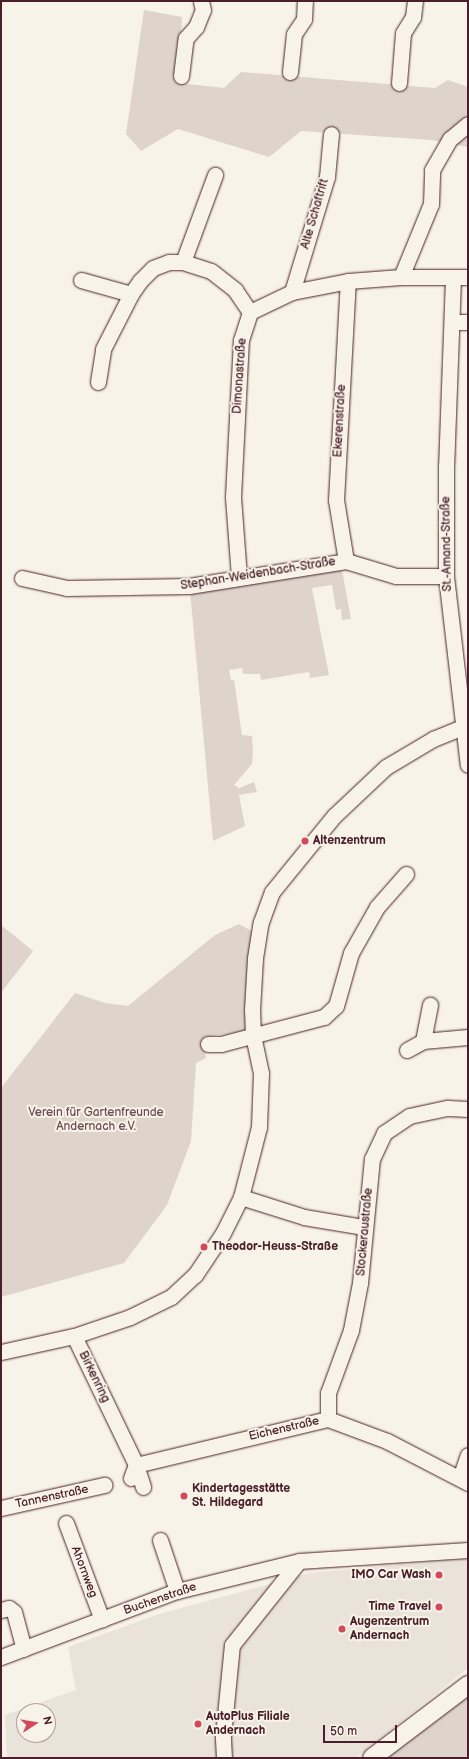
<!DOCTYPE html>
<html>
<head>
<meta charset="utf-8">
<style>
	body { margin:0 }
	#map { position:relative; width:469px; height:1759px; overflow:hidden; background:#f7f3e8; font-family:"Balsamiq Sans",sans-serif }
	div>[style] { position:absolute }
	.built>* { inset:0; background:#eae3da }
	.green>* { inset:0; background:#ded4cc }
	.roads { filter:drop-shadow(0 0 1px #4a1f2b) drop-shadow(0 0 1px #4a1f2b) }
	.minor>* { height:15px; margin:-7.5px; padding:0 7.5px; transform-origin:7.5px; border-radius:7.5px; background:#f7f3e8 }
	.major>* { height:18px; margin:-9px; padding:0 9px; transform-origin:9px; border-radius:9px; background:#f7f3e8 }
	.dots>* { width:11px; height:11px; translate:-50% -50%; box-sizing:border-box; border:2px solid #f7f3e8; border-radius:50% }
	span { translate:-50% -50%; white-space:nowrap; text-align:center; line-height:1.15; -webkit-text-stroke:4px #f7f3e8; paint-order:stroke }
	.street-label { font-size:12px; color:#4a1f2b }
	.poi-label { font-size:12px; color:#4a1f2b; font-weight:700 }
	.left { translate:0 -50%; text-align:left }
	.right { translate:-100% -50%; text-align:right }
	.park-label { font-size:12px; color:#6f4c53 }
	.frame { position:absolute; inset:0; border:2px solid #4a1f2b; pointer-events:none }
	.north { position:absolute; left:16px; top:1703px; width:40px; height:40px; box-sizing:border-box; background:#f7f3e8; border:1px solid #b29e9c; border-radius:50%; rotate:78deg; font-size:11px; font-weight:700; line-height:16px; text-align:center; color:#4a1f2b }
	.north::after { content:''; display:block; margin:auto; width:14px; height:18px; background:#d1495b; clip-path:polygon(50% 0,100% 100%,50% 72%,0 100%) }
	.scale { position:absolute; left:323px; top:1725px; width:74px; height:18px; box-sizing:border-box; border:2px solid #4a1f2b; border-top:0; padding-left:5px; font-size:12px; line-height:14px; white-space:nowrap; color:#4a1f2b; -webkit-text-stroke:3px #f7f3e8; paint-order:stroke }
</style>
</head>
<body>
<div id="map">
	<div class="built">
		<i style="clip-path:polygon(evenodd,468px 1558px,468px 1668px,356px 1758px,7px 1758px,5px 1715px,76px 1690px,68px 1647px,159px 1614px,310px 1573px,468px 1558px,24px 1711px,48px 1711px,48px 1735px,24px 1735px,24px 1711px)"></i>
	</div>
	<div class="green">
		<i style="clip-path:polygon(144px 10px,182px 17px,178px 83px,224px 88px,241px 72px,435px 88px,448px 80px,468px 87px,468px 147px,431px 140px,301px 131px,269px 157px,178px 129px,141px 151px,126px 134px)"></i>
		<i style="clip-path:polygon(342px 570px,351px 619px,342px 620px,341px 609px,336px 610px,332px 585px,312px 588px,329px 675px,310px 678px,309px 672px,261px 680px,260px 674px,243px 674px,242px 668px,229px 670px,231px 680px,234px 680px,242px 735px,252px 736px,253px 752px,252px 764px,234px 785px,239px 788px,254px 782px,257px 792px,239px 795px,245px 826px,213px 841px,190px 591px)"></i>
		<i style="clip-path:polygon(239px 924px,252px 931px,245px 1031px,204px 1037px,206px 1058px,196px 1063px,191px 1141px,167px 1205px,124px 1263px,1px 1297px,1px 1088px,75px 993px,105px 1003px,128px 1006px,215px 935px)"></i>
		<i style="clip-path:polygon(1px 925px,33px 951px,1px 993px)"></i>
		<i style="clip-path:polygon(468px 1694px,468px 1758px,384px 1758px)"></i>
	</div>
	<div class="roads">
		<div class="minor">
			<i style="left:290px;top:72px;width:38px;rotate:-84deg"></i>
			<i style="left:294px;top:34px;width:18px;rotate:-56deg"></i>
			<i style="left:304px;top:19px;width:18px;rotate:-87deg"></i>
			<i style="left:181px;top:76px;width:38px;rotate:-83deg"></i>
			<i style="left:186px;top:38px;width:15px;rotate:-48deg"></i>
			<i style="left:196px;top:27px;width:18px;rotate:-68deg"></i>
			<i style="left:203px;top:10px;width:9px;rotate:-103deg"></i>
			<i style="left:399px;top:83px;width:50px;rotate:-85.4deg"></i>
			<i style="left:403px;top:33px;width:19px;rotate:-58deg"></i>
			<i style="left:413px;top:17px;width:16px;rotate:-83deg"></i>
			<i style="left:183px;top:262px;width:93px;rotate:-69.8deg"></i>
			<i style="left:401px;top:277px;width:79px;rotate:-67.7deg"></i>
			<i style="left:431px;top:204px;width:34px;rotate:-88deg"></i>
			<i style="left:432px;top:170px;width:36px;rotate:-60deg"></i>
			<i style="left:450px;top:139px;width:23px;rotate:-40deg"></i>
			<i style="left:453px;top:278px;width:188px;rotate:92.1deg"></i>
			<i style="left:446px;top:466px;width:110px;rotate:90deg"></i>
			<i style="left:446px;top:576px;width:190px;rotate:83.4deg"></i>
			<i style="left:81px;top:280px;width:52px;rotate:15.6deg"></i>
			<i style="left:292px;top:292px;width:120px;rotate:-73.1deg"></i>
			<i style="left:327px;top:177px;width:43px;rotate:-84.7deg"></i>
			<i style="left:452px;top:322px;width:16px"></i>
			<i style="left:98px;top:382px;width:33px;rotate:-81deg"></i>
			<i style="left:103px;top:349px;width:62px;rotate:-63deg"></i>
			<i style="left:131px;top:294px;width:16px;rotate:-55deg"></i>
			<i style="left:140px;top:281px;width:18px;rotate:-45deg"></i>
			<i style="left:153px;top:268px;width:17px;rotate:-21deg"></i>
			<i style="left:169px;top:262px;width:14px"></i>
			<i style="left:183px;top:262px;width:29px;rotate:18deg"></i>
			<i style="left:211px;top:271px;width:31px;rotate:38deg"></i>
			<i style="left:235px;top:290px;width:27px;rotate:56deg"></i>
			<i style="left:346px;top:561px;width:62px;rotate:-99.3deg"></i>
			<i style="left:336px;top:500px;width:219px;rotate:-86.9deg"></i>
			<i style="left:239px;top:577px;width:80px;rotate:-94.3deg"></i>
			<i style="left:233px;top:497px;width:157px;rotate:-87.1deg"></i>
			<i style="left:241px;top:340px;width:29px;rotate:-72deg"></i>
			<i style="left:250px;top:312px;width:47px;rotate:-25.5deg"></i>
			<i style="left:292px;top:292px;width:57px;rotate:-11.1deg"></i>
			<i style="left:348px;top:281px;width:53px;rotate:-4.3deg"></i>
			<i style="left:401px;top:277px;width:67px"></i>
			<i style="left:22px;top:578px;width:46px;rotate:12.5deg"></i>
			<i style="left:67px;top:588px;width:122px;rotate:-0.9deg"></i>
			<i style="left:189px;top:586px;width:159px;rotate:-9deg"></i>
			<i style="left:346px;top:561px;width:52px;rotate:16.7deg"></i>
			<i style="left:396px;top:576px;width:50px"></i>
			<i style="left:423px;top:1041px;width:37px;rotate:-79deg"></i>
			<i style="left:208px;top:1044px;width:13px"></i>
			<i style="left:221px;top:1044px;width:106px;rotate:-14.7deg"></i>
			<i style="left:324px;top:1017px;width:16px;rotate:-43deg"></i>
			<i style="left:336px;top:1006px;width:55px;rotate:-74.2deg"></i>
			<i style="left:351px;top:953px;width:53px;rotate:-60.5deg"></i>
			<i style="left:377px;top:907px;width:44px;rotate:-48.7deg"></i>
			<i style="left:407px;top:1050px;width:18px;rotate:-29deg"></i>
			<i style="left:423px;top:1041px;width:45px;rotate:-5.1deg"></i>
			<i style="left:241px;top:1197px;width:66px;rotate:17.6deg"></i>
			<i style="left:304px;top:1217px;width:61px;rotate:9.5deg"></i>
			<i style="left:74px;top:1336px;width:143px;rotate:64.3deg"></i>
			<i style="left:136px;top:1465px;width:23px;rotate:72deg"></i>
			<i style="left:1px;top:1352px;width:75px;rotate:-12.4deg"></i>
			<i style="left:74px;top:1336px;width:59px;rotate:-18.7deg"></i>
			<i style="left:130px;top:1317px;width:46px;rotate:-26deg"></i>
			<i style="left:171px;top:1297px;width:33px;rotate:-43deg"></i>
			<i style="left:195px;top:1275px;width:50px;rotate:-56.3deg"></i>
			<i style="left:223px;top:1233px;width:40px;rotate:-63.4deg"></i>
			<i style="left:241px;top:1197px;width:72px;rotate:-75.6deg"></i>
			<i style="left:259px;top:1127px;width:54px;rotate:-87.9deg"></i>
			<i style="left:261px;top:1073px;width:38px;rotate:-102deg"></i>
			<i style="left:253px;top:1036px;width:26px;rotate:-92deg"></i>
			<i style="left:252px;top:1010px;width:52px;rotate:-86.7deg"></i>
			<i style="left:255px;top:958px;width:36px;rotate:-81deg"></i>
			<i style="left:261px;top:922px;width:32px;rotate:-70deg"></i>
			<i style="left:272px;top:892px;width:98px;rotate:-50.8deg"></i>
			<i style="left:334px;top:816px;width:71px;rotate:-43.3deg"></i>
			<i style="left:386px;top:767px;width:55px;rotate:-30.8deg"></i>
			<i style="left:433px;top:739px;width:38px;rotate:-22deg"></i>
			<i style="left:328px;top:1419px;width:26px;rotate:-90deg"></i>
			<i style="left:328px;top:1393px;width:67px;rotate:-69.9deg"></i>
			<i style="left:351px;top:1330px;width:48px;rotate:-79.2deg"></i>
			<i style="left:360px;top:1283px;width:125px;rotate:-84.5deg"></i>
			<i style="left:372px;top:1159px;width:29px;rotate:-65deg"></i>
			<i style="left:384px;top:1133px;width:30px;rotate:-34deg"></i>
			<i style="left:409px;top:1116px;width:40px;rotate:-12deg"></i>
			<i style="left:448px;top:1108px;width:20px;rotate:3deg"></i>
			<i style="left:131px;top:1478px;width:14px;rotate:-69deg"></i>
			<i style="left:136px;top:1465px;width:197px;rotate:-13.5deg"></i>
			<i style="left:328px;top:1419px;width:63px;rotate:20.4deg"></i>
			<i style="left:387px;top:1441px;width:91px;rotate:27.4deg"></i>
			<i style="left:460px;top:1478px;width:24px;rotate:-71deg"></i>
			<i style="left:1px;top:1508px;width:106px;rotate:-12.6deg"></i>
			<i style="left:66px;top:1523px;width:103px;rotate:69.6deg"></i>
			<i style="left:160px;top:1540px;width:54px;rotate:71.6deg"></i>
			<i style="left:1px;top:1610px;width:8px;rotate:-14deg"></i>
			<i style="left:9px;top:1608px;width:6px;rotate:39deg"></i>
			<i style="left:14px;top:1612px;width:38px;rotate:75deg"></i>
			<i style="left:1px;top:1657px;width:188px;rotate:-20.6deg"></i>
			<i style="left:177px;top:1591px;width:126px;rotate:-13.8deg"></i>
			<i style="left:299px;top:1561px;width:169px;rotate:-3.7deg"></i>
			<i style="left:224px;top:1758px;width:22px;rotate:-93deg"></i>
			<i style="left:223px;top:1736px;width:91px;rotate:-84.4deg"></i>
			<i style="left:232px;top:1645px;width:107px;rotate:-51.4deg"></i>
		</div>
		<div class="major">
			<i style="left:372px;top:1758px;width:121px;rotate:-37.2deg"></i>
		</div>
	</div>
	<div class="dots">
		<i style="left:305px;top:841px;background:#d1495b"></i>
		<i style="left:204px;top:1247px;background:#d1495b"></i>
		<i style="left:184px;top:1496px;background:#d1495b"></i>
		<i style="left:439px;top:1575px;background:#d1495b"></i>
		<i style="left:439px;top:1607px;background:#d1495b"></i>
		<i style="left:342px;top:1629px;background:#d1495b"></i>
		<i style="left:198px;top:1724px;background:#d1495b"></i>
	</div>
	<div class="street-label">
		<span style="left:315px;top:214px;rotate:-74deg">Alte Schaftrift</span>
		<span style="left:240px;top:376px;rotate:-86deg">Dimonastraße</span>
		<span style="left:340px;top:421px;rotate:-87deg">Ekerenstraße</span>
		<span style="left:447px;top:544px;rotate:-91deg">St.-Amand-Straße</span>
		<span style="left:258px;top:574px;rotate:-9deg">Stephan-Weidenbach-Straße</span>
		<span style="left:365px;top:1232px;rotate:-85deg">Stockeraustraße</span>
		<span style="left:94px;top:1377px;rotate:64deg">Birkenring</span>
		<span style="left:284px;top:1429px;rotate:-13deg">Eichenstraße</span>
		<span style="left:52px;top:1497px;rotate:-12deg">Tannenstraße</span>
		<span style="left:84px;top:1572px;rotate:69deg">Ahornweg</span>
		<span style="left:160px;top:1599px;rotate:-19deg">Buchenstraße</span>
	</div>
	<div class="poi-label">
		<span class="left" style="left:313px;top:841px">Altenzentrum</span>
		<span class="left" style="left:212px;top:1247px">Theodor-Heuss-Straße</span>
		<span class="left" style="left:192px;top:1496px">Kindertagesstätte<br>St. Hildegard</span>
		<span class="right" style="left:431px;top:1575px">IMO Car Wash</span>
		<span class="right" style="left:431px;top:1607px">Time Travel</span>
		<span class="left" style="left:350px;top:1629px">Augenzentrum<br>Andernach</span>
		<span class="left" style="left:206px;top:1724px">AutoPlus Filiale<br>Andernach</span>
	</div>
	<div class="park-label">
		<span style="left:96px;top:1120px">Verein für Gartenfreunde<br>Andernach e.V.</span>
	</div>
	<div class="frame"></div>
	<div class="north">N</div>
	<div class="scale">50 m</div>
</div>
</body>
</html>
